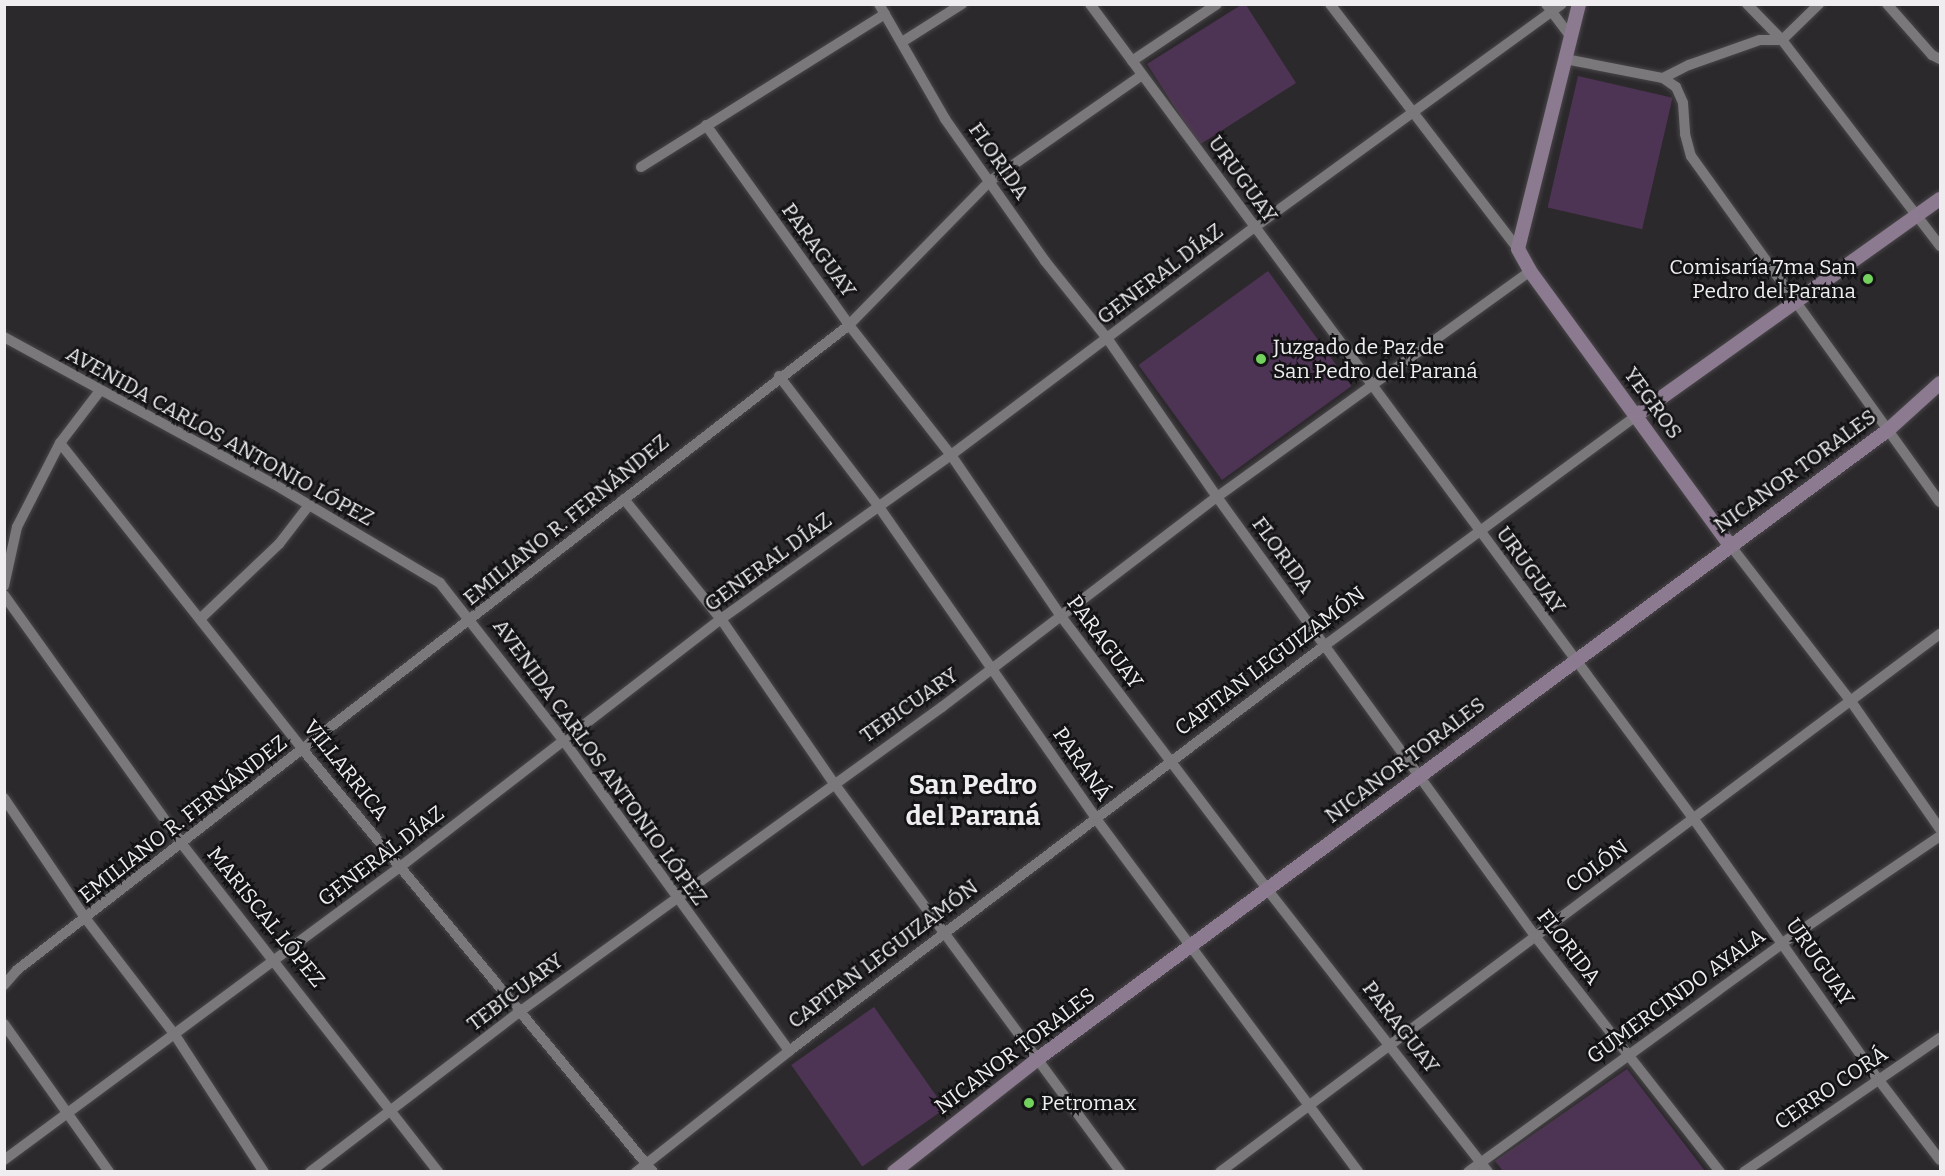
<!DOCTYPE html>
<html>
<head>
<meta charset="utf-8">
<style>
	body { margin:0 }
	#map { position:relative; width:1945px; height:1176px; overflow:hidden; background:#2c292c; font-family:Bitter,serif }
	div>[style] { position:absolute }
	.green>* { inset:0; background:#4e3454; transform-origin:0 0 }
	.roads { filter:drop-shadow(0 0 2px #494749) drop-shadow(0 0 2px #494749) }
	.street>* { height:10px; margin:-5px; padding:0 5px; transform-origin:5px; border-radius:5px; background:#7b787c }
	.secondary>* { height:14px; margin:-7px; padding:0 7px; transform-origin:7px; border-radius:7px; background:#8c7b90 }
	.dots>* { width:16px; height:16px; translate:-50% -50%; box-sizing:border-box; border:3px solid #131214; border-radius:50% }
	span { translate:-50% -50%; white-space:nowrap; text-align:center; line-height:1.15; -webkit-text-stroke:5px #131214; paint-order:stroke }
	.street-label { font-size:21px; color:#efedef }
	.poi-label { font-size:21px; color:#efedef }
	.right { translate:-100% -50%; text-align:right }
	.left { translate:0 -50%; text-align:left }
	.district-label { font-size:27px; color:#efedef; font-weight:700 }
	.frame { position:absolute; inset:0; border:6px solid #efedef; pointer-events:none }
</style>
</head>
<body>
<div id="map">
	<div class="green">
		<i style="clip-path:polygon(1241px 5px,1246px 5px,1296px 83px,1199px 145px,1147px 64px)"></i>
		<i style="left:1578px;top:76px;width:97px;height:135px;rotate:13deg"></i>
		<i style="left:1268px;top:271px;width:142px;height:160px;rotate:54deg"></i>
		<i style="left:874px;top:1007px;width:124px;height:101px;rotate:55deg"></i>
		<i style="clip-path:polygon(1627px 1069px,1705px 1171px,1503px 1171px,1495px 1161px)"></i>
	</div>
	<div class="roads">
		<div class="street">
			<i style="left:879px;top:4px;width:133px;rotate:60.1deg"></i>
			<i style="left:945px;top:119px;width:174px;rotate:54.8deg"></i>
			<i style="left:1045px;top:261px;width:99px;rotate:51.2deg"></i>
			<i style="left:1107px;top:338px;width:193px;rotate:55.3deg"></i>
			<i style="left:1217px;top:497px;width:542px;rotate:54.08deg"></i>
			<i style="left:1535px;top:936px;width:300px;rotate:51.9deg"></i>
			<i style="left:1090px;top:4px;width:1013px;rotate:53.47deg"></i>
			<i style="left:1693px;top:818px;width:320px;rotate:54.7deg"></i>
			<i style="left:1878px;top:1079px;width:102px;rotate:52.6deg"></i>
			<i style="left:1330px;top:4px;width:309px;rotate:52.5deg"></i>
			<i style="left:1546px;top:4px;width:41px;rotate:52.9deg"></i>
			<i style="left:1747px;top:4px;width:50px;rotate:45.8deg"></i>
			<i style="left:1782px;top:40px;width:260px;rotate:52.5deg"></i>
			<i style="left:1887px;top:4px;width:68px;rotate:48.6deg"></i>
			<i style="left:1932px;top:55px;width:9px;rotate:27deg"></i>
			<i style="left:902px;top:42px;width:71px;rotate:-32.3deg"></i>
			<i style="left:1565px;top:59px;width:100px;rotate:11deg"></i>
			<i style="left:1663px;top:78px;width:16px;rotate:35deg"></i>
			<i style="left:1676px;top:87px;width:17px;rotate:66deg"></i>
			<i style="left:1683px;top:103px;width:31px;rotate:86deg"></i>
			<i style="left:1685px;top:134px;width:23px;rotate:75deg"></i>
			<i style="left:1691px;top:156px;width:426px;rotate:54.3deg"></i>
			<i style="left:1132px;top:61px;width:102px;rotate:-33.8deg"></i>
			<i style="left:1663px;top:78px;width:29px;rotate:-27deg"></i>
			<i style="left:1689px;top:65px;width:75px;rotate:-19.4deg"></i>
			<i style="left:1760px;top:40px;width:22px"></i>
			<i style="left:1782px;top:40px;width:52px;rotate:-44.2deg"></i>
			<i style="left:706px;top:125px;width:246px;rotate:54.4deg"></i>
			<i style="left:849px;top:325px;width:165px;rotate:51.9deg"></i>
			<i style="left:951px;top:455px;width:194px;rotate:55.7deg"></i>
			<i style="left:1060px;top:615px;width:343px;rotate:52.9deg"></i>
			<i style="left:1267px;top:889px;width:359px;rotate:52deg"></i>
			<i style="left:641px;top:167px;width:288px;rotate:-32.1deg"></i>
			<i style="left:4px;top:337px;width:307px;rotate:28.6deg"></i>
			<i style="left:274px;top:484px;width:193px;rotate:30.8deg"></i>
			<i style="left:440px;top:583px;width:201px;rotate:51.9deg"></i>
			<i style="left:564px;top:741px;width:383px;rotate:54deg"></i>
			<i style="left:779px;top:376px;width:165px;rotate:52.6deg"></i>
			<i style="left:879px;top:507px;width:381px;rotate:55.1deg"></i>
			<i style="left:1097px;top:820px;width:438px;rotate:53.4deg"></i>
			<i style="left:60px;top:443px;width:392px;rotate:51.6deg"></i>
			<i style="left:303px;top:750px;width:548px;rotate:50.33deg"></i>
			<i style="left:624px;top:499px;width:154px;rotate:51.1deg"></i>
			<i style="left:721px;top:619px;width:198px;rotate:55.5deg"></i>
			<i style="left:833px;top:782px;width:485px;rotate:53.6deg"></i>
			<i style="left:1730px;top:545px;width:196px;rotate:52.3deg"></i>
			<i style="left:1850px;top:700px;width:157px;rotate:55.1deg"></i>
			<i style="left:4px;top:586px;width:60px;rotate:-77.6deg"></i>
			<i style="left:17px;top:527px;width:94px;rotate:-62.9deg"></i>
			<i style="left:60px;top:443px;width:64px;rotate:-52.6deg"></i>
			<i style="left:4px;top:595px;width:306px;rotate:54.4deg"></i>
			<i style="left:182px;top:844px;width:416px;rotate:52deg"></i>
			<i style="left:200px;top:619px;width:109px;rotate:-43.5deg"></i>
			<i style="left:279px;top:544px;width:49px;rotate:-52.4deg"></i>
			<i style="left:4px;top:798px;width:146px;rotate:55.9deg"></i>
			<i style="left:86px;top:919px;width:146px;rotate:52.5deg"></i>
			<i style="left:175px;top:1035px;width:163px;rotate:57deg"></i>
			<i style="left:4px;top:985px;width:20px;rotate:-49deg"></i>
			<i style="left:17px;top:970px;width:1053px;rotate:-37.78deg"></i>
			<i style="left:849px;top:325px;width:202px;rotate:-45.6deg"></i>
			<i style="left:990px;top:181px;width:185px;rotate:-34.9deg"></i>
			<i style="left:4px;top:1024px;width:181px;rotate:54.6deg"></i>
			<i style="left:4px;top:1160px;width:493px;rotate:-36.5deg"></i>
			<i style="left:400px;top:867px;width:406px;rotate:-37.7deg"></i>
			<i style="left:721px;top:619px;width:282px;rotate:-35.5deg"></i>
			<i style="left:951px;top:455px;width:380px;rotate:-36.9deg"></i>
			<i style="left:1255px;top:227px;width:379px;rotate:-36deg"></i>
			<i style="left:310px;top:1172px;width:267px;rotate:-37.4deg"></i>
			<i style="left:522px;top:1010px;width:518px;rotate:-35.81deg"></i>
			<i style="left:942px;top:707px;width:346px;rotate:-37.4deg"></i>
			<i style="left:1217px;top:497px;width:386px;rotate:-35.8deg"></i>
			<i style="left:636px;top:1172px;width:195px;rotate:-38.3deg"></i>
			<i style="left:789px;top:1051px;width:671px;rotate:-37.13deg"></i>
			<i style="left:1324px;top:646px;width:389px;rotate:-36.4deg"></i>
			<i style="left:1220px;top:1172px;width:899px;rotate:-36.77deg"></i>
			<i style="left:1468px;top:1172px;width:391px;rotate:-36deg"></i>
			<i style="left:1784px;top:942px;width:189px;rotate:-34.2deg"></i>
			<i style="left:1744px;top:1172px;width:237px;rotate:-34.4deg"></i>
		</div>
		<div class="secondary">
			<i style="left:1579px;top:4px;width:252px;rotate:104deg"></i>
			<i style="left:1518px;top:249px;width:25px;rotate:61deg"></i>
			<i style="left:1530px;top:271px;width:339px;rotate:53.9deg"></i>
			<i style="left:1637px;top:415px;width:372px;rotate:-35.5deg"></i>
			<i style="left:894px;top:1172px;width:184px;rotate:-38.2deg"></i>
			<i style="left:1039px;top:1058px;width:1056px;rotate:-36.49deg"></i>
			<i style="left:1888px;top:430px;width:70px;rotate:-42.1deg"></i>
		</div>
	</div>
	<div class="dots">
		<i style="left:1868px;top:279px;background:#72d25d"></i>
		<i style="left:1261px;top:359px;background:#72d25d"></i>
		<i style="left:1029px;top:1103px;background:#72d25d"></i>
	</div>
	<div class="street-label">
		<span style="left:999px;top:161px;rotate:55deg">FLORIDA</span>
		<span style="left:1243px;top:179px;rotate:54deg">URUGUAY</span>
		<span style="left:819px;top:250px;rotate:54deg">PARAGUAY</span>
		<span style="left:1160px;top:274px;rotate:-37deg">GENERAL DÍAZ</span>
		<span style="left:1653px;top:403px;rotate:54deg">YEGROS</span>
		<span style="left:220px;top:436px;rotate:29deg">AVENIDA CARLOS ANTONIO LÓPEZ</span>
		<span style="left:1795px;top:471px;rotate:-36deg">NICANOR TORALES</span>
		<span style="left:566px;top:520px;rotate:-39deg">EMILIANO R. FERNÁNDEZ</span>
		<span style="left:1283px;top:555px;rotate:54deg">FLORIDA</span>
		<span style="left:768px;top:562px;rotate:-36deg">GENERAL DÍAZ</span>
		<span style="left:1531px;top:570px;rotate:54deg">URUGUAY</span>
		<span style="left:1105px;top:642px;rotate:53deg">PARAGUAY</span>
		<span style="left:1270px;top:661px;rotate:-37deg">CAPITAN LEGUIZAMÓN</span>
		<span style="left:909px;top:705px;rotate:-35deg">TEBICUARY</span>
		<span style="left:1405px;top:760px;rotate:-37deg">NICANOR TORALES</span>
		<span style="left:600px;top:762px;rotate:54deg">AVENIDA CARLOS ANTONIO LÓPEZ</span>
		<span style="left:1082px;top:764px;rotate:55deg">PARANÁ</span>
		<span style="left:346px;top:770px;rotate:51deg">VILLARRICA</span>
		<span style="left:183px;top:819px;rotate:-38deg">EMILIANO R. FERNÁNDEZ</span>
		<span style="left:381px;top:856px;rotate:-37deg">GENERAL DÍAZ</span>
		<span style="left:1597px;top:866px;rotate:-37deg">COLÓN</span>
		<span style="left:266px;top:917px;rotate:51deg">MARISCAL LÓPEZ</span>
		<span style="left:1569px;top:947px;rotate:52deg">FLORIDA</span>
		<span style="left:883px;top:954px;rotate:-37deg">CAPITAN LEGUIZAMÓN</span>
		<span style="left:1820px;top:962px;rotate:55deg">URUGUAY</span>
		<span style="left:515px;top:992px;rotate:-37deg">TEBICUARY</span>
		<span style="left:1676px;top:996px;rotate:-36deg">GUMERCINDO AYALA</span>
		<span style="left:1401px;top:1027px;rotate:52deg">PARAGUAY</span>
		<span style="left:1015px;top:1051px;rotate:-37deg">NICANOR TORALES</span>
		<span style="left:1831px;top:1088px;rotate:-34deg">CERRO CORÁ</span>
	</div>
	<div class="poi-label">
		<span class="right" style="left:1856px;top:279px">Comisaría 7ma San<br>Pedro del Parana</span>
		<span class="left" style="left:1273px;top:359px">Juzgado de Paz de<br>San Pedro del Paraná</span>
		<span class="left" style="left:1041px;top:1103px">Petromax</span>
	</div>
	<div class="district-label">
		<span style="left:973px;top:801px">San Pedro<br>del Paraná</span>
	</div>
	<div class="frame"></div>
</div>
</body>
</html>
